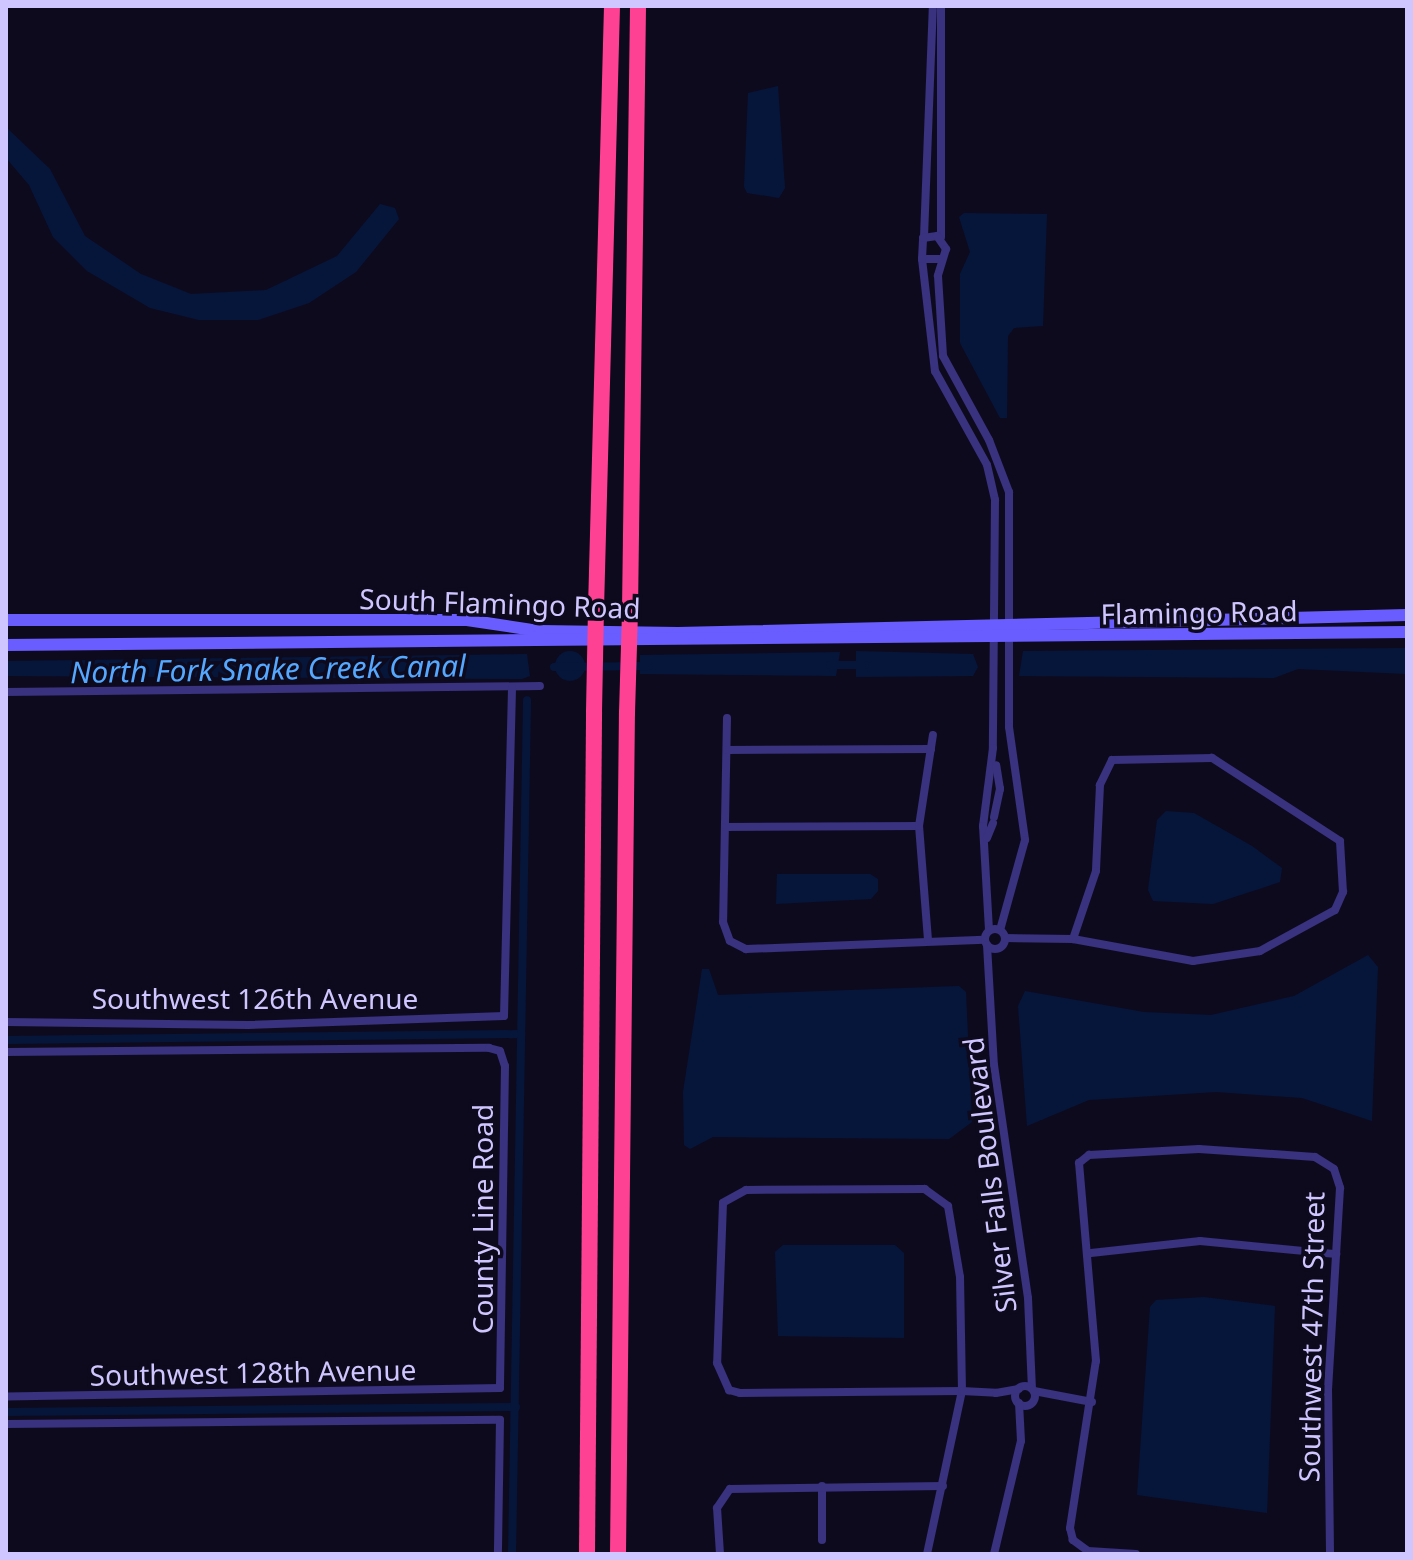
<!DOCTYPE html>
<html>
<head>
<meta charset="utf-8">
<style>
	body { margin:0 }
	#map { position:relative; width:1413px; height:1560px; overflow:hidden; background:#0e0a1d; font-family:"Noto Sans",sans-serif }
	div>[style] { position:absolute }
	.water>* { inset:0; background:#06163b }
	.round { border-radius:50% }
	.canal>* { height:8px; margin:-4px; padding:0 4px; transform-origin:4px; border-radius:4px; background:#06163b }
	.minor>* { height:8px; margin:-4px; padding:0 4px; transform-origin:4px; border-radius:4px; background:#38327f }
	.minor>.ring { margin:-4px; padding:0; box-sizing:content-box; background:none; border:8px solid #38327f; border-radius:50% }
	.secondary>* { height:12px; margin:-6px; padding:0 6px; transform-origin:6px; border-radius:6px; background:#695dff }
	.motorway>* { height:16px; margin:-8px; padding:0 8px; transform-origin:8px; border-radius:8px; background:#ff4194 }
	.motorway-bridge>* { height:16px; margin:-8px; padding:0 8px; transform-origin:8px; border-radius:8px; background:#ff4194 }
	span { translate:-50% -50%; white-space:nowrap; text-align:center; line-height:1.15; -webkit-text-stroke:7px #0e0a1d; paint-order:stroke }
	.street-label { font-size:28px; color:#cfc6ff }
	.water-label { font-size:30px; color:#54a8ff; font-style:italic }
	.frame { position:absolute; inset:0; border:8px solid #cfc6ff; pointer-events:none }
</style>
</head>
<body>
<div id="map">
	<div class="water">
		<i style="clip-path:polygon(778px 86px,785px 188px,779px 198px,747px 193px,744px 187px,748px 93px)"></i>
		<i style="clip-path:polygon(6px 127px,50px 169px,85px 236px,141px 274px,191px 294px,266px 290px,337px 256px,380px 204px,395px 208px,399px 219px,356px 272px,309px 303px,258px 320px,199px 320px,150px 308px,87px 271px,53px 237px,29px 185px,6px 158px)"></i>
		<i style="clip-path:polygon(964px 213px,1047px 214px,1043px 326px,1014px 328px,1008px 336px,1007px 418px,1000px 418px,960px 343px,960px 274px,970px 252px,959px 217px)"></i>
		<i style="clip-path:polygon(1407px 648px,1407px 674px,1298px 669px,1274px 678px,1019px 676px,1023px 651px)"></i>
		<i class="round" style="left:555px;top:651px;width:30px;height:30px"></i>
		<i style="clip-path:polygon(856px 651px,973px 654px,978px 667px,973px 676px,856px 677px)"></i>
		<i style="clip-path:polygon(840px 652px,836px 676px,640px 674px,640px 655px)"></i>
		<i style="clip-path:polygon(527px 654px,530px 676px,522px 679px,6px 676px,6px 661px)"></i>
		<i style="clip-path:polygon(1166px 811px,1194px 813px,1252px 846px,1282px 868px,1280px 882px,1213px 904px,1153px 901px,1148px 890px,1157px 820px)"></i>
		<i style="clip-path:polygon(777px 874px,870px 874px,878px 879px,878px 891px,871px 899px,776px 904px)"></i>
		<i style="clip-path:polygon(1368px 955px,1378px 967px,1372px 1121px,1302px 1098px,1216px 1092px,1089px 1100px,1027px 1126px,1018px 1006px,1025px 991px,1144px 1012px,1211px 1015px,1294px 996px)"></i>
		<i style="clip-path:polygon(702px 969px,709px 969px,718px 995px,959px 986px,966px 992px,972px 1122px,949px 1139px,713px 1137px,690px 1149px,684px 1145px,683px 1092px)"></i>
		<i style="clip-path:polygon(783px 1245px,895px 1245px,904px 1253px,904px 1338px,778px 1336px,775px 1252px)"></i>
		<i style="clip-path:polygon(1204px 1297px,1275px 1306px,1267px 1513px,1137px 1495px,1150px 1307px,1156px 1300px)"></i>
	</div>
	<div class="canal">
		<i style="left:830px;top:665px;width:35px"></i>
		<i style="left:554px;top:667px;width:95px;rotate:-0.6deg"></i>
		<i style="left:6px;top:1040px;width:514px;rotate:-0.67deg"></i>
		<i style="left:6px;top:1412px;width:510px;rotate:-0.56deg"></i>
		<i style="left:512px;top:1554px;width:854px;rotate:-88.99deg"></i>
	</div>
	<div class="minor">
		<i style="left:941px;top:6px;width:231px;rotate:90deg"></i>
		<i style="left:924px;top:237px;width:231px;rotate:-87.8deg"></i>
		<i style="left:922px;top:259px;width:113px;rotate:83.4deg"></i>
		<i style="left:935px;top:371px;width:107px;rotate:61deg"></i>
		<i style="left:987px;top:465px;width:36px;rotate:77deg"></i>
		<i style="left:995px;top:500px;width:248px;rotate:90.5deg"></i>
		<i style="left:993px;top:748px;width:79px;rotate:97.3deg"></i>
		<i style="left:983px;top:826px;width:104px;rotate:86.7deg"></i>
		<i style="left:941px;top:259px;width:19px;rotate:180deg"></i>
		<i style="left:922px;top:259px;width:21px;rotate:-87deg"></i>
		<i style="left:923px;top:238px;width:14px;rotate:-8deg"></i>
		<i style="left:937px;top:236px;width:16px;rotate:55deg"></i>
		<i style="left:946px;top:249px;width:28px;rotate:107deg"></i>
		<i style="left:938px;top:276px;width:80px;rotate:86.4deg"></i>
		<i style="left:943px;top:356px;width:96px;rotate:61.3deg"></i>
		<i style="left:989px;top:440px;width:56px;rotate:69deg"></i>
		<i style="left:1009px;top:492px;width:235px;rotate:90deg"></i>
		<i style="left:1009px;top:727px;width:114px;rotate:81.9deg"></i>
		<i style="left:1025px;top:840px;width:93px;rotate:105.5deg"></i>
		<i style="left:6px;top:692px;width:534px;rotate:-0.64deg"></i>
		<i style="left:727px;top:718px;width:204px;rotate:91.1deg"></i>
		<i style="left:723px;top:922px;width:20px;rotate:70deg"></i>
		<i style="left:730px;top:941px;width:18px;rotate:27deg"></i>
		<i style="left:746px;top:949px;width:238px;rotate:-2.2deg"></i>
		<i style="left:727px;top:750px;width:204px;rotate:-0.3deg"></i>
		<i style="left:994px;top:817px;width:29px;rotate:-78deg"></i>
		<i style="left:1000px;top:789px;width:24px;rotate:-99deg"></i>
		<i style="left:725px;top:827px;width:194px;rotate:-0.3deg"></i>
		<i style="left:987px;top:838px;width:16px;rotate:-68deg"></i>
		<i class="ring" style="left:985px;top:929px;width:12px;height:12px"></i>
		<i style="left:1005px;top:938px;width:68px;rotate:0.8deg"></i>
		<i style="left:1073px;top:939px;width:122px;rotate:10.4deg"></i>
		<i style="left:1193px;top:961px;width:68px;rotate:-8.5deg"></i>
		<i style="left:1260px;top:951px;width:85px;rotate:-28.7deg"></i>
		<i style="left:1335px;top:910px;width:20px;rotate:-66deg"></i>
		<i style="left:1343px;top:892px;width:51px;rotate:-93.4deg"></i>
		<i style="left:1340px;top:841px;width:153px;rotate:-147deg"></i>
		<i style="left:1212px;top:758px;width:100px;rotate:178.9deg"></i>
		<i style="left:1112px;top:760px;width:28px;rotate:116deg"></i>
		<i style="left:1100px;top:785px;width:86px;rotate:92.7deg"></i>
		<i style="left:1096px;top:871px;width:72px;rotate:108.7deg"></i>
		<i style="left:928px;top:940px;width:114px;rotate:-94.5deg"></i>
		<i style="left:919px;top:826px;width:92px;rotate:-81.3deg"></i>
		<i style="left:987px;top:945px;width:120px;rotate:86.7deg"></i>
		<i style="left:994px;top:1065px;width:235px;rotate:81.7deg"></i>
		<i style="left:1028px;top:1298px;width:91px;rotate:87.5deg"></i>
		<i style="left:6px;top:1022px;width:242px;rotate:0.7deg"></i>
		<i style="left:248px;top:1025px;width:256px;rotate:-2deg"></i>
		<i style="left:504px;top:1016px;width:328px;rotate:-88.6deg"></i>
		<i style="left:6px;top:1052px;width:483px;rotate:-0.5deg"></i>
		<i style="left:489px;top:1048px;width:11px;rotate:15deg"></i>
		<i style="left:500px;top:1051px;width:16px;rotate:72deg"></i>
		<i style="left:505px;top:1066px;width:322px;rotate:90.9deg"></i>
		<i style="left:500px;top:1388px;width:494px;rotate:179deg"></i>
		<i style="left:1091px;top:1253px;width:110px;rotate:-6.3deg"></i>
		<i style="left:1200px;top:1241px;width:137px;rotate:5.5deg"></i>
		<i class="ring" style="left:1015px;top:1386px;width:12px;height:12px"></i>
		<i style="left:1034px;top:1391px;width:59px;rotate:10.7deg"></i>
		<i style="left:6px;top:1424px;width:494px;rotate:-0.5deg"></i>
		<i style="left:500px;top:1420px;width:134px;rotate:90.9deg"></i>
		<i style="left:822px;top:1540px;width:54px;rotate:-90deg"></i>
		<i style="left:720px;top:1554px;width:46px;rotate:-93.7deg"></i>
		<i style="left:717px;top:1508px;width:23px;rotate:-56deg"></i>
		<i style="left:730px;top:1489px;width:213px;rotate:-0.8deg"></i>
		<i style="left:927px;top:1554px;width:167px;rotate:-77.9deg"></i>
		<i style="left:962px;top:1391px;width:114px;rotate:-91deg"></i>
		<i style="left:960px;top:1277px;width:72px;rotate:-99.6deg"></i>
		<i style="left:948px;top:1206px;width:29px;rotate:-144deg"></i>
		<i style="left:925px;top:1189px;width:179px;rotate:179.7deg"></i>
		<i style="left:746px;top:1190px;width:26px;rotate:151deg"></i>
		<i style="left:723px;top:1203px;width:160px;rotate:92.1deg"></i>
		<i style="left:717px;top:1363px;width:30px;rotate:66deg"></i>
		<i style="left:729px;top:1390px;width:11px;rotate:15deg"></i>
		<i style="left:740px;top:1393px;width:222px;rotate:-0.5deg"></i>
		<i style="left:962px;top:1391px;width:34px;rotate:3deg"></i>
		<i style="left:996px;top:1393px;width:23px;rotate:-10deg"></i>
		<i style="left:994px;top:1554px;width:116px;rotate:-76.6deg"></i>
		<i style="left:1021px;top:1441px;width:38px;rotate:-93deg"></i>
		<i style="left:1136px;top:1554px;width:48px;rotate:-176.4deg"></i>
		<i style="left:1088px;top:1551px;width:19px;rotate:-144deg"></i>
		<i style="left:1073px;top:1540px;width:12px;rotate:-104deg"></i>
		<i style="left:1070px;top:1528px;width:169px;rotate:-81.2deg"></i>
		<i style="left:1096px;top:1361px;width:199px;rotate:-94.9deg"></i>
		<i style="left:1079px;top:1163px;width:13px;rotate:-39deg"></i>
		<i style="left:1089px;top:1155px;width:110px;rotate:-3.1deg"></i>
		<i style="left:1199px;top:1149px;width:116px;rotate:3.9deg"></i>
		<i style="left:1315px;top:1157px;width:22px;rotate:32deg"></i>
		<i style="left:1334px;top:1169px;width:20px;rotate:72deg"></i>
		<i style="left:1340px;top:1188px;width:200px;rotate:93.4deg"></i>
		<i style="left:1328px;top:1388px;width:166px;rotate:89.3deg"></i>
	</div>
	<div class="secondary">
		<i style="left:6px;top:620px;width:461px"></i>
		<i style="left:467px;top:620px;width:74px;rotate:8.6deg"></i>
		<i style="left:540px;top:631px;width:138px;rotate:0.8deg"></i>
		<i style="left:678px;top:633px;width:729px;rotate:-1.41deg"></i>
		<i style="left:6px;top:645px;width:1401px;rotate:-0.53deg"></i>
	</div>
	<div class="motorway">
		<i style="left:596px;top:609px;width:603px;rotate:-88.48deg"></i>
		<i style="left:630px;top:610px;width:604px;rotate:-89.24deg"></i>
		<i style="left:587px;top:1554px;width:842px;rotate:-89.52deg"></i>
		<i style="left:618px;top:1554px;width:841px;rotate:-89.39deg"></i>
	</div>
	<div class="motorway-bridge">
		<i style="left:594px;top:712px;width:103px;rotate:-88.9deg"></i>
		<i style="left:627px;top:713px;width:103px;rotate:-88.3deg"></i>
	</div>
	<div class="street-label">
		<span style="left:500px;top:603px;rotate:2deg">South Flamingo Road</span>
		<span style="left:1199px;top:612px;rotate:-1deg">Flamingo Road</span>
		<span style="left:255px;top:998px">Southwest 126th Avenue</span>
		<span style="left:989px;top:1175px;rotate:-97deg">Silver Falls Boulevard</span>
		<span style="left:482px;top:1219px;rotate:-90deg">County Line Road</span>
		<span style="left:1311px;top:1337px;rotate:-89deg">Southwest 47th Street</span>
		<span style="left:253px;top:1372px;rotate:-1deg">Southwest 128th Avenue</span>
	</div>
	<div class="water-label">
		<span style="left:268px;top:669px;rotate:-1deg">North Fork Snake Creek Canal</span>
	</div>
	<div class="frame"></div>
</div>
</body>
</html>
